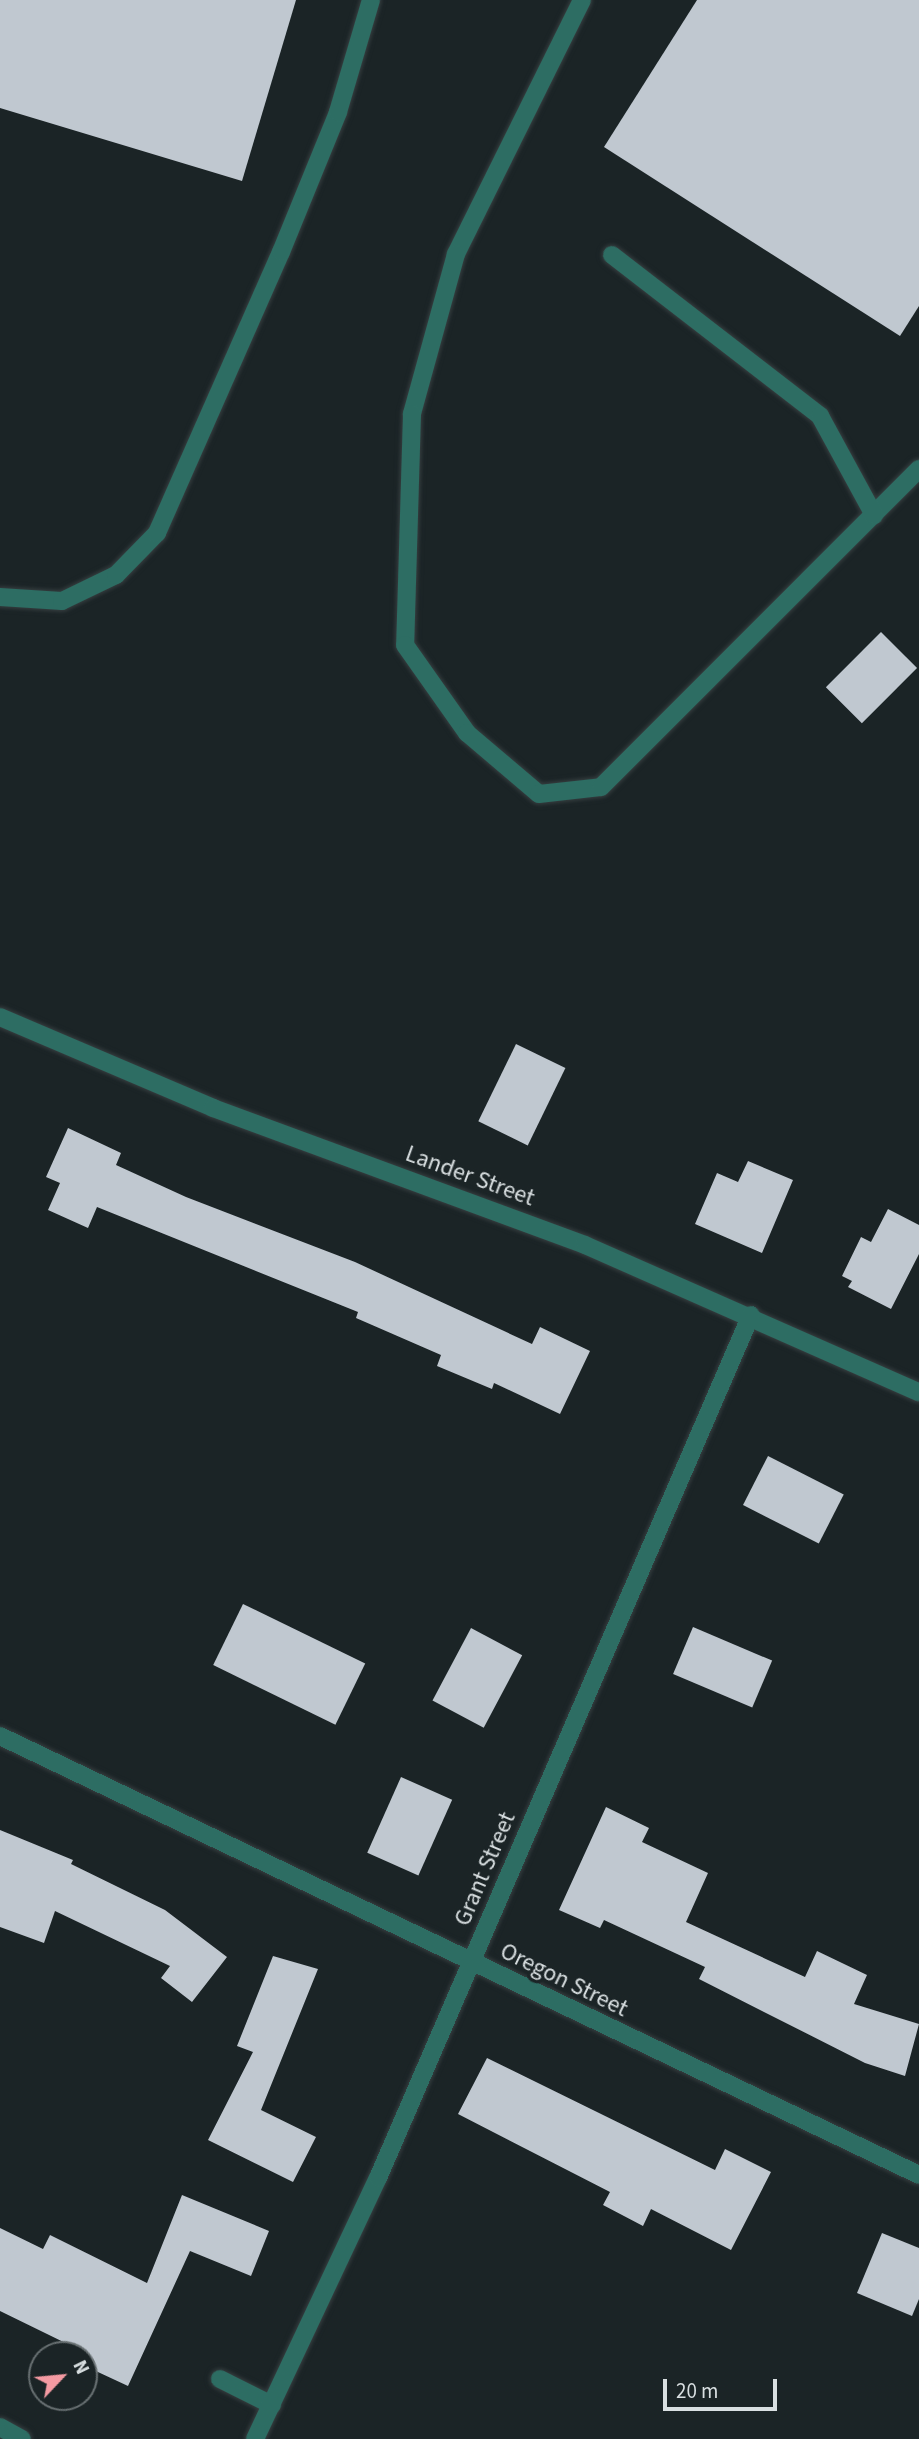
<!DOCTYPE html>
<html>
<head>
<meta charset="utf-8">
<style>
	body { margin:0 }
	#map { position:relative; width:919px; height:2439px; overflow:hidden; background:#1b2426; font-family:"Source Sans 3",sans-serif }
	div>[style] { position:absolute }
	.building>* { inset:0; background:#c0c8d0; transform-origin:0 0 }
	.roads { filter:drop-shadow(0 0 2px #363e40) drop-shadow(0 0 2px #363e40) }
	.service>* { height:18px; margin:-9px; padding:0 9px; transform-origin:9px; border-radius:9px; background:#2d6d63 }
	.minor>* { height:18px; margin:-9px; padding:0 9px; transform-origin:9px; border-radius:9px; background:#2d6d63 }
	span { translate:-50% -50%; white-space:nowrap; text-align:center; line-height:1.15; -webkit-text-stroke:7px #1b2426; paint-order:stroke }
	.street-label { font-size:24px; color:#d9dfe1 }
	.north { position:absolute; left:28px; top:2341px; width:70px; height:70px; box-sizing:border-box; background:#1b2426; border:2px solid #676f71; border-radius:50%; rotate:64deg; font-size:19px; font-weight:700; line-height:28px; text-align:center; color:#d9dfe1 }
	.north::after { content:''; display:block; margin:auto; width:24px; height:32px; background:#f49aa2; clip-path:polygon(50% 0,100% 100%,50% 72%,0 100%) }
	.scale { position:absolute; left:663px; top:2379px; width:114px; height:32px; box-sizing:border-box; border:4px solid #d9dfe1; border-top:0; padding-left:9px; font-size:21px; line-height:24px; white-space:nowrap; color:#d9dfe1; -webkit-text-stroke:5px #1b2426; paint-order:stroke }
</style>
</head>
<body>
<div id="map">
	<div class="building">
		<i style="clip-path:polygon(0 0,296px 0,242px 181px,0 108px)"></i>
		<i style="clip-path:polygon(697px 0,919px 0,919px 306px,900px 336px,604px 147px)"></i>
		<i style="left:881px;top:632px;width:51px;height:78px;rotate:45deg"></i>
		<i style="left:516px;top:1044px;width:55px;height:86px;rotate:26deg"></i>
		<i style="clip-path:polygon(68px 1128px,121px 1153px,116px 1165px,186px 1197px,355px 1262px,532px 1344px,540px 1327px,590px 1351px,560px 1414px,494px 1383px,492px 1389px,437px 1366px,441px 1355px,356px 1318px,358px 1312px,97px 1207px,88px 1228px,48px 1210px,60px 1183px,46px 1177px)"></i>
		<i style="clip-path:polygon(748px 1161px,793px 1180px,762px 1253px,695px 1224px,717px 1173px,738px 1182px)"></i>
		<i style="clip-path:polygon(888px 1209px,919px 1225px,919px 1254px,891px 1309px,848px 1287px,852px 1281px,842px 1276px,861px 1237px,871px 1242px)"></i>
		<i style="left:768px;top:1456px;width:85px;height:55px;rotate:27deg"></i>
		<i style="left:243px;top:1604px;width:136px;height:68px;rotate:26deg"></i>
		<i style="left:693px;top:1627px;width:86px;height:51px;rotate:23deg"></i>
		<i style="left:471px;top:1628px;width:58px;height:82px;rotate:28deg"></i>
		<i style="left:401px;top:1777px;width:56px;height:83px;rotate:24deg"></i>
		<i style="clip-path:polygon(606px 1807px,649px 1828px,642px 1842px,708px 1873px,686px 1922px,805px 1977px,817px 1951px,867px 1975px,854px 2004px,919px 2024px,905px 2076px,865px 2063px,699px 1979px,705px 1967px,604px 1920px,600px 1928px,559px 1910px)"></i>
		<i style="clip-path:polygon(0 1830px,73px 1860px,71px 1864px,165px 1910px,227px 1957px,192px 2002px,161px 1978px,170px 1966px,55px 1911px,44px 1943px,0 1927px)"></i>
		<i style="clip-path:polygon(273px 1956px,318px 1969px,261px 2110px,316px 2137px,293px 2182px,208px 2140px,253px 2052px,237px 2046px)"></i>
		<i style="clip-path:polygon(487px 2058px,715px 2170px,725px 2149px,771px 2172px,731px 2250px,651px 2209px,643px 2226px,603px 2205px,610px 2192px,458px 2114px)"></i>
		<i style="clip-path:polygon(182px 2195px,269px 2231px,251px 2276px,190px 2251px,128px 2386px,85px 2366px,90px 2355px,0 2311px,0 2228px,43px 2249px,50px 2235px,147px 2283px)"></i>
		<i style="clip-path:polygon(882px 2233px,919px 2248px,919px 2299px,912px 2316px,857px 2293px)"></i>
	</div>
	<div class="roads">
		<div class="service">
			<i style="left:582px;top:0;width:284px;rotate:116.4deg"></i>
			<i style="left:456px;top:254px;width:166px;rotate:105.4deg"></i>
			<i style="left:412px;top:414px;width:231px;rotate:91.7deg"></i>
			<i style="left:405px;top:645px;width:108px;rotate:54.8deg"></i>
			<i style="left:467px;top:733px;width:94px;rotate:40.3deg"></i>
			<i style="left:539px;top:794px;width:62px;rotate:-6.4deg"></i>
			<i style="left:601px;top:787px;width:450px;rotate:-45deg"></i>
			<i style="left:612px;top:255px;width:263px;rotate:37.7deg"></i>
			<i style="left:820px;top:416px;width:113px;rotate:61.4deg"></i>
			<i style="left:0;top:597px;width:62px;rotate:3.7deg"></i>
			<i style="left:62px;top:601px;width:60px;rotate:-25.7deg"></i>
			<i style="left:116px;top:575px;width:59px;rotate:-45.7deg"></i>
			<i style="left:157px;top:533px;width:307px;rotate:-66.2deg"></i>
			<i style="left:281px;top:252px;width:151px;rotate:-67.8deg"></i>
			<i style="left:338px;top:112px;width:117px;rotate:-73.6deg"></i>
			<i style="left:220px;top:2379px;width:58px;rotate:26.6deg"></i>
		</div>
		<div class="minor">
			<i style="left:0;top:1017px;width:232px;rotate:23.1deg"></i>
			<i style="left:213px;top:1108px;width:396px;rotate:20.2deg"></i>
			<i style="left:585px;top:1245px;width:365px;rotate:23.8deg"></i>
			<i style="left:0;top:1736px;width:1018px;rotate:25.53deg"></i>
			<i style="left:0;top:2427px;width:25px;rotate:29deg"></i>
			<i style="left:255px;top:2439px;width:289px;rotate:-64.8deg"></i>
			<i style="left:378px;top:2178px;width:940px;rotate:-66.63deg"></i>
		</div>
	</div>
	<div class="street-label">
		<span style="left:470px;top:1176px;rotate:20deg">Lander Street</span>
		<span style="left:485px;top:1869px;rotate:-67deg">Grant Street</span>
		<span style="left:564px;top:1980px;rotate:26deg">Oregon Street</span>
	</div>
	<div class="north">N</div>
	<div class="scale">20 m</div>
</div>
</body>
</html>
